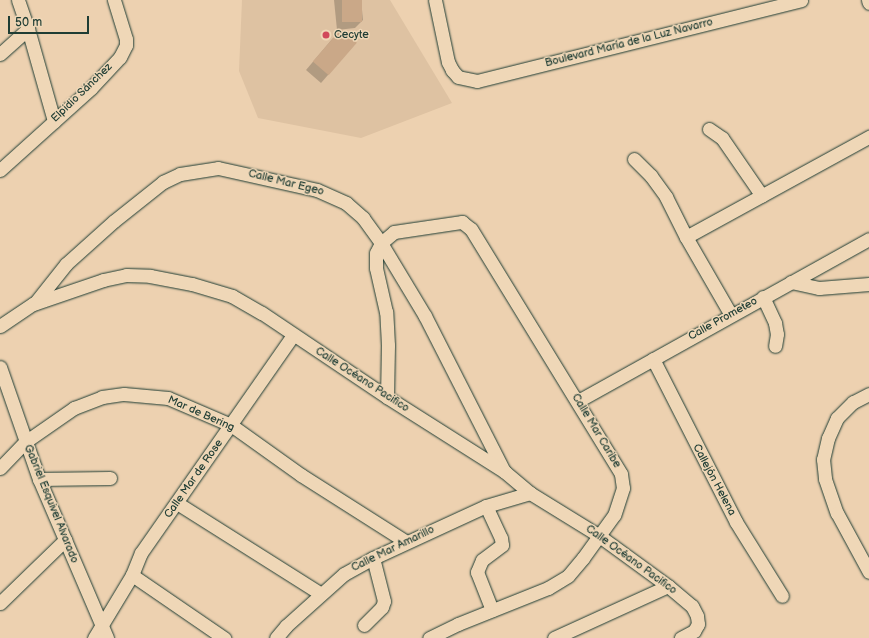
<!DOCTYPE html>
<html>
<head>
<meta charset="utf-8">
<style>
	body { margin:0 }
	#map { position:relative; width:869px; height:638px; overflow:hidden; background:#edd1b0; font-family:"Balsamiq Sans",sans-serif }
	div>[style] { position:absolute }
	.built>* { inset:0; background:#dec2a2 }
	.shadow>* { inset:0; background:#0003 }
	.building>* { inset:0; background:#caa888; transform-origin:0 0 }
	.roads { filter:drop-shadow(0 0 1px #1f3d34) drop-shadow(0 0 1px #1f3d34) }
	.minor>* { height:13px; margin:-6.5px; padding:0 6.5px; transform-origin:6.5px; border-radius:6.5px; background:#efd7b7 }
	.dots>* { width:11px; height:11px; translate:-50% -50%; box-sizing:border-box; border:2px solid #efd7b7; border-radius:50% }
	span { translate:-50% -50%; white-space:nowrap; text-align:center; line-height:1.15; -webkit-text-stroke:3px #efd7b7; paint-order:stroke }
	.poi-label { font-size:11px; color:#1f3d34 }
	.left { translate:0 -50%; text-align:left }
	.street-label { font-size:11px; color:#1f3d34 }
	.scale { position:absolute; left:8px; top:16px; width:81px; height:18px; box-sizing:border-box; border:2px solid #1f3d34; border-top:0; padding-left:5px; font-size:12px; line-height:14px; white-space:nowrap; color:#1f3d34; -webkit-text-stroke:3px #efd7b7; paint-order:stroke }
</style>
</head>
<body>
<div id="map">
	<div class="built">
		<i style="clip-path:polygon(242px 0,390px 0,452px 103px,361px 138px,258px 118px,239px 71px)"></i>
	</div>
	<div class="shadow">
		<i style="clip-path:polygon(334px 0,361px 0,363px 20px,355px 28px,337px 30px)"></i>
		<i style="clip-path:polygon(333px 38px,328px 75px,321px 83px,306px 70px)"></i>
	</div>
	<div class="building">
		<i style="left:342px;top:0;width:20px;height:22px"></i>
		<i style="left:341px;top:29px;width:21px;height:43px;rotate:41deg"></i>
	</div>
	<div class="roads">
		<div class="minor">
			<i style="left:18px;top:0;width:31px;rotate:71deg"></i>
			<i style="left:28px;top:29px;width:96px;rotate:74.2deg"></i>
			<i style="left:435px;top:0;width:63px;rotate:78.2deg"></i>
			<i style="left:448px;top:62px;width:9px;rotate:63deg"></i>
			<i style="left:452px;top:70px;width:9px;rotate:49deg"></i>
			<i style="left:458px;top:77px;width:19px;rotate:12deg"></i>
			<i style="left:477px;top:81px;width:334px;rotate:-14deg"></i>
			<i style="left:868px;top:0;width:3px;rotate:72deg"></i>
			<i style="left:0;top:54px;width:38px;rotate:-42deg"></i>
			<i style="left:709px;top:129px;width:16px;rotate:35deg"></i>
			<i style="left:722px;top:138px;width:70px;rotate:55.4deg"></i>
			<i style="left:634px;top:159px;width:24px;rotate:45deg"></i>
			<i style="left:651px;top:176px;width:26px;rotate:54deg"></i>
			<i style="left:666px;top:197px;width:45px;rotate:63.4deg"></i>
			<i style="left:686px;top:237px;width:90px;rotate:60deg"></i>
			<i style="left:0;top:170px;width:122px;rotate:-42deg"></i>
			<i style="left:91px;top:88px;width:42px;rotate:-46.9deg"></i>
			<i style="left:120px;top:57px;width:13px;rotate:-63deg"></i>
			<i style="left:126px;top:45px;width:6px;rotate:-90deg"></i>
			<i style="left:126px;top:39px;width:41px;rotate:-107.1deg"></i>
			<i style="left:686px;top:237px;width:209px;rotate:-28.7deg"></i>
			<i style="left:791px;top:282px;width:29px;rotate:12deg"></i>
			<i style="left:819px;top:288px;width:50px;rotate:-4.6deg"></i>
			<i style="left:763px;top:297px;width:29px;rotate:65deg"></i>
			<i style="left:775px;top:323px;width:11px;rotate:80deg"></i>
			<i style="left:777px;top:334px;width:12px;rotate:99deg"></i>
			<i style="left:35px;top:303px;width:50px;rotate:-51.5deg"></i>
			<i style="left:66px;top:264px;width:64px;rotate:-41.9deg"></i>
			<i style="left:114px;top:221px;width:63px;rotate:-38.5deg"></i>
			<i style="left:163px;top:182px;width:19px;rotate:-25deg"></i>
			<i style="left:180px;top:174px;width:38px;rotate:-9deg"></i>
			<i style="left:218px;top:168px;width:101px;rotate:12.5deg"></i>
			<i style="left:317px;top:190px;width:32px;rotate:24deg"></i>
			<i style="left:346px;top:203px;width:23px;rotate:41deg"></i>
			<i style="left:363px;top:218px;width:31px;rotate:54deg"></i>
			<i style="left:381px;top:243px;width:85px;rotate:58.9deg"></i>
			<i style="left:425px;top:316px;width:174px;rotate:63deg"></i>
			<i style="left:0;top:326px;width:40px;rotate:-34deg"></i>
			<i style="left:33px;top:304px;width:74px;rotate:-18.9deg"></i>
			<i style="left:103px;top:280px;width:24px;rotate:-12deg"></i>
			<i style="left:126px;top:275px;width:24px;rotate:2deg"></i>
			<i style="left:150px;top:276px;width:43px;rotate:10.8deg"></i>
			<i style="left:192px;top:284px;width:42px;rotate:16.7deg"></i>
			<i style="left:232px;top:296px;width:34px;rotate:30deg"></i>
			<i style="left:262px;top:313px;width:151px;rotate:33.9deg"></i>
			<i style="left:387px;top:397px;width:140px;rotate:32.4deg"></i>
			<i style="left:505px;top:472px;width:33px;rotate:40deg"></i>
			<i style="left:530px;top:493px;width:80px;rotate:31.7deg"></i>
			<i style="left:598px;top:535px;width:87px;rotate:36.1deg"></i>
			<i style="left:668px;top:586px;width:31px;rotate:40deg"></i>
			<i style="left:692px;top:606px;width:11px;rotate:63deg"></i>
			<i style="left:697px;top:616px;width:8px;rotate:83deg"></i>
			<i style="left:698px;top:624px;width:8px;rotate:120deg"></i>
			<i style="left:694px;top:631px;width:15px;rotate:152deg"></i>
			<i style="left:653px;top:359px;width:183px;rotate:63deg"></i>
			<i style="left:736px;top:522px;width:87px;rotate:58.1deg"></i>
			<i style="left:0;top:367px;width:119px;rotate:70.8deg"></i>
			<i style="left:39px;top:479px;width:173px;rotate:66.8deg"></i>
			<i style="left:869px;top:394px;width:18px;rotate:153deg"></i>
			<i style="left:853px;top:402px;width:23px;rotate:135deg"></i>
			<i style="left:837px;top:418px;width:22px;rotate:114deg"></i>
			<i style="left:828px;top:438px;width:22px;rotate:103deg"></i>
			<i style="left:823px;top:459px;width:20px;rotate:84deg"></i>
			<i style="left:825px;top:479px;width:36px;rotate:71deg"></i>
			<i style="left:837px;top:513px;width:67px;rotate:61.5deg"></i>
			<i style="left:387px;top:397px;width:52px;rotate:-88.9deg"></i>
			<i style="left:388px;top:345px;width:33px;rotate:-93deg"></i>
			<i style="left:386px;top:312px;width:45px;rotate:-102.8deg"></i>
			<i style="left:376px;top:268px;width:15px;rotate:-90deg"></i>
			<i style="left:376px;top:253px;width:11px;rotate:-63deg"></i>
			<i style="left:381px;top:243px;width:17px;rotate:-40deg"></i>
			<i style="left:394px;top:232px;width:69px;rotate:-8.4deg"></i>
			<i style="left:462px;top:222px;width:11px;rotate:38deg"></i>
			<i style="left:471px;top:229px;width:287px;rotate:58.5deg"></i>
			<i style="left:621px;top:474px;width:14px;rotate:82deg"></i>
			<i style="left:623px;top:488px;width:28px;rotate:108deg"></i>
			<i style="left:614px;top:515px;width:53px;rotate:125.8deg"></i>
			<i style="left:583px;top:558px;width:23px;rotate:130deg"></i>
			<i style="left:568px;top:576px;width:23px;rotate:149deg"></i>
			<i style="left:548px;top:588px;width:97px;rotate:158.2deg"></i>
			<i style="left:458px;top:624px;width:32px;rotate:154deg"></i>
			<i style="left:578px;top:401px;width:333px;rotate:-29.1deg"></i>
			<i style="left:0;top:468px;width:36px;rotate:-46deg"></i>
			<i style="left:25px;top:442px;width:60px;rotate:-34.8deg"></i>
			<i style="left:74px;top:408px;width:30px;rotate:-21deg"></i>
			<i style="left:102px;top:397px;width:22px;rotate:-8deg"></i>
			<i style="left:124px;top:394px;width:44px;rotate:5.2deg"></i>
			<i style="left:168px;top:398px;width:69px;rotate:23.2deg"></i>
			<i style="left:231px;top:425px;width:86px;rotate:35.5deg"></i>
			<i style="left:301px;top:475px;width:123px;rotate:32.4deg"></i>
			<i style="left:39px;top:479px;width:71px;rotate:-0.8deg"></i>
			<i style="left:177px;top:503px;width:170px;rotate:32.3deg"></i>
			<i style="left:486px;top:506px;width:35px;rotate:65deg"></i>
			<i style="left:501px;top:538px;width:7px;rotate:82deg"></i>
			<i style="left:502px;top:545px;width:25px;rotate:143deg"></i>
			<i style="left:482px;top:560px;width:13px;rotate:113deg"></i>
			<i style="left:477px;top:572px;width:41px;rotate:68.5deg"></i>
			<i style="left:132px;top:575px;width:112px;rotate:34.4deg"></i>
			<i style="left:0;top:603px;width:91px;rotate:-44.1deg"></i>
			<i style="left:364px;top:625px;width:25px;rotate:-45deg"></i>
			<i style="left:382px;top:607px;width:6px;rotate:-72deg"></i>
			<i style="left:384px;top:601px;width:44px;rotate:-104.3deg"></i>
			<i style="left:94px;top:638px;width:74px;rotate:-58.9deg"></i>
			<i style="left:132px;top:575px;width:24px;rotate:-68deg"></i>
			<i style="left:141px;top:553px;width:266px;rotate:-55.1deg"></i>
			<i style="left:276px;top:638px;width:16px;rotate:-50deg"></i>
			<i style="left:286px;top:626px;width:78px;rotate:-41.9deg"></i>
			<i style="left:344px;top:574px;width:33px;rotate:-29deg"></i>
			<i style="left:373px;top:558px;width:124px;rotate:-24.7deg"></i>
			<i style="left:486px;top:506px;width:46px;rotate:-16.5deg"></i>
			<i style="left:554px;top:638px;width:125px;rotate:-24.5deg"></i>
		</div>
	</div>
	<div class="dots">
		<i style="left:326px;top:35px;background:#d1495b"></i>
	</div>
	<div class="poi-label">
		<span class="left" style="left:334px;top:35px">Cecyte</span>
	</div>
	<div class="street-label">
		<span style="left:629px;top:43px;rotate:-14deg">Boulevard María de la Luz Navarro</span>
		<span style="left:82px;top:93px;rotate:-44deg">Elpidio Sánchez</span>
		<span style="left:286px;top:183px;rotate:14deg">Calle Mar Egeo</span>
		<span style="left:723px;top:319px;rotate:-29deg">Calle Prometeo</span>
		<span style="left:362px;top:380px;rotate:33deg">Calle Océano Pacifico</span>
		<span style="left:201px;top:414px;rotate:24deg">Mar de Bering</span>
		<span style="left:596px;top:431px;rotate:59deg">Calle Mar Caribe</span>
		<span style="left:194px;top:479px;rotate:-55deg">Calle Mar de Rose</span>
		<span style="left:714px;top:480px;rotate:62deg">Callejón Helena</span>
		<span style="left:51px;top:504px;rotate:68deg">Gabriel Esquivel Alvarado</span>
		<span style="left:393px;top:549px;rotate:-26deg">Calle Mar Amarillo</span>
		<span style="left:631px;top:560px;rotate:36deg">Calle Océano Pacifico</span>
	</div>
	<div class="scale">50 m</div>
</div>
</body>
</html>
